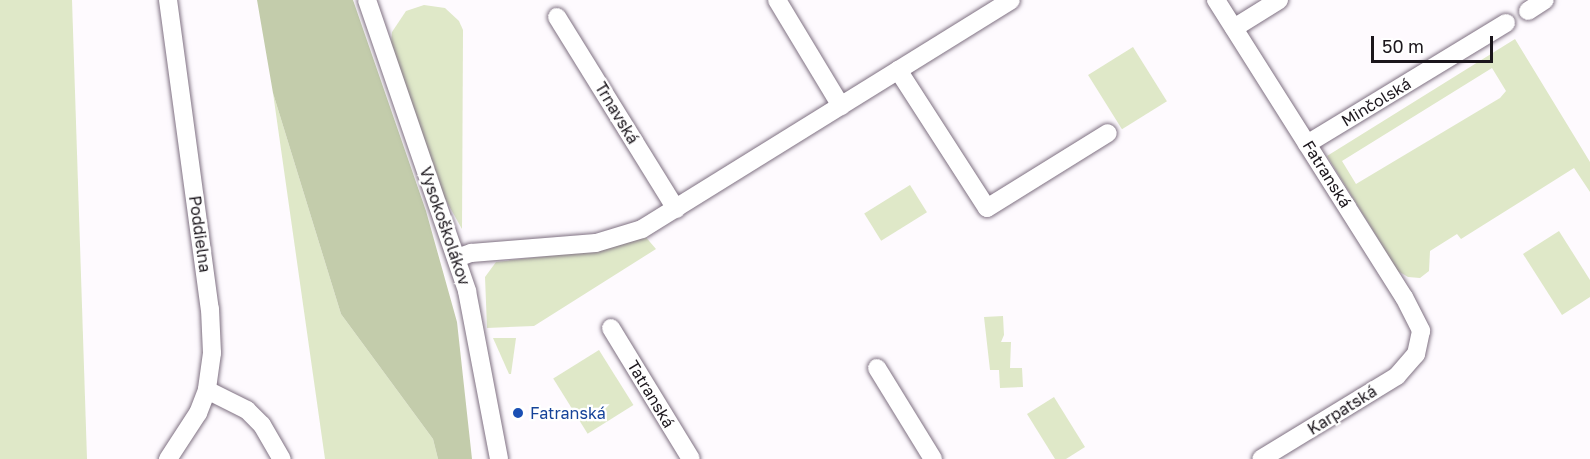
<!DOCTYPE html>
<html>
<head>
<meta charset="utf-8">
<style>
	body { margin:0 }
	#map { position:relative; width:1590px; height:459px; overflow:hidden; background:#fefafe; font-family:"Golos Text",sans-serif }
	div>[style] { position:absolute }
	.green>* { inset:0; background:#dfe8c8; transform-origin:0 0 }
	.forest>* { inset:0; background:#c3ccab }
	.roads { filter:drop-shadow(0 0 2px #7f7182) drop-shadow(0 0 2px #7f7182) }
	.minor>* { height:18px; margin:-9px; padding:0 9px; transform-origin:9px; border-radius:9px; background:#fff }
	.dots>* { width:16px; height:16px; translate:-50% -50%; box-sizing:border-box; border:3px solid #fff; border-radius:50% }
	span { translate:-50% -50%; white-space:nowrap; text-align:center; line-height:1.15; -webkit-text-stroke:4.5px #fff; paint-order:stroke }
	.street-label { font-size:16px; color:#1b161c }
	.transit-label { font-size:16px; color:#164399 }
	.left { translate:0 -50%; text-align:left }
	.scale { position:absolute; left:1371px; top:36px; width:122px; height:27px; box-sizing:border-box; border:3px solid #1b161c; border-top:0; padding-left:8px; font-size:18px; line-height:21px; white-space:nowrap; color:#1b161c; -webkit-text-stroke:4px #fff; paint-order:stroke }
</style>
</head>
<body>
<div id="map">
	<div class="green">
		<i style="clip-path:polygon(0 0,72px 0,87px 459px,0 459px)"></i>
		<i style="clip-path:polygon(424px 5px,445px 8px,459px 21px,463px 30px,462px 229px,444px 197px,391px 44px,392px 32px,406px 11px)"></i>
		<i style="clip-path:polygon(evenodd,1515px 39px,1590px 162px,1590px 192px,1574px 168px,1461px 239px,1457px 234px,1430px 251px,1429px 271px,1420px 278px,1408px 277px,1398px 271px,1327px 156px,1515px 39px,1492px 68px,1506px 91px,1500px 98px,1356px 184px,1342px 161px,1492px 68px)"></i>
		<i style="left:1133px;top:47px;width:64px;height:53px;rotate:58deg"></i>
		<i style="clip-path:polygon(273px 93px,341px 314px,433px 439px,438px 459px,325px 459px)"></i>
		<i style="left:910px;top:185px;width:32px;height:54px;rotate:58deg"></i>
		<i style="clip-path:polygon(1559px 231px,1590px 280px,1590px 297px,1562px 315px,1523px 254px)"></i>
		<i style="clip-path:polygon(644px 235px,656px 249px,534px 326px,487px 328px,485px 277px,496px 262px,600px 250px)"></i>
		<i style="clip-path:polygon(1003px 316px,1004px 335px,1001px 342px,1011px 342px,1010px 368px,1022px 368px,1023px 387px,1000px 388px,999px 370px,990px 370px,984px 317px)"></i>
		<i style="clip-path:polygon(493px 338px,516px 338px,511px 374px,509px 374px)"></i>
		<i style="left:599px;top:350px;width:65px;height:54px;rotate:58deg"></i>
		<i style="clip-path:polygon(1054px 397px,1085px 447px,1066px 459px,1055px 459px,1027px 414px)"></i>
	</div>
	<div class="forest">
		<i style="clip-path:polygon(257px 0,353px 0,426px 211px,457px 322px,472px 459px,438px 459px,433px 439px,341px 314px,273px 93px)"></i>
	</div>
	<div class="roads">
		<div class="minor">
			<i style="left:168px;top:0;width:312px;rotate:82.3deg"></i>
			<i style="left:210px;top:309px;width:44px;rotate:87.4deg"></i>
			<i style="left:212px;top:353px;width:37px;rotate:98deg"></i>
			<i style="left:207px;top:390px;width:25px;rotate:111deg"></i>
			<i style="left:198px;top:413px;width:55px;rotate:123.1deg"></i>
			<i style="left:367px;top:0;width:308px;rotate:71deg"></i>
			<i style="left:467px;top:291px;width:171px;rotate:79.2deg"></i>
			<i style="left:777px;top:0;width:124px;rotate:58.9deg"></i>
			<i style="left:1216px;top:0;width:352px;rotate:57.7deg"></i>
			<i style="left:1404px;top:297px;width:38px;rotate:63deg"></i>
			<i style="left:1421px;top:331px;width:24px;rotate:102deg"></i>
			<i style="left:1416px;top:354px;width:29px;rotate:131deg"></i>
			<i style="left:1397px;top:376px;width:159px;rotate:148.6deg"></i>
			<i style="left:1528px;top:11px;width:20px;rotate:-33deg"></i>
			<i style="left:557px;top:17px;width:226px;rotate:58.2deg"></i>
			<i style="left:1234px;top:28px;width:53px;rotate:-31.9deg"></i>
			<i style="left:898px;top:70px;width:164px;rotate:57.2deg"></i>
			<i style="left:987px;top:208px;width:142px;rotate:-31.8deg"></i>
			<i style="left:1307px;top:144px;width:233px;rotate:-31.3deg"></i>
			<i style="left:457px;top:258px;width:15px;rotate:-20deg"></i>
			<i style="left:471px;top:253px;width:125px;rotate:-4.6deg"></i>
			<i style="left:596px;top:243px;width:48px;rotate:-16.9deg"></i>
			<i style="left:642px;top:229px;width:434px;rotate:-31.8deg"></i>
			<i style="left:611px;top:328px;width:153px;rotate:58.6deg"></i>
			<i style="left:877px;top:368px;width:107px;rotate:58.4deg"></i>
			<i style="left:207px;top:390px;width:45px;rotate:26.6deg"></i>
			<i style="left:247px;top:410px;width:21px;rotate:45deg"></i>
			<i style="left:262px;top:425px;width:39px;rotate:60deg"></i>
		</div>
	</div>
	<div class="dots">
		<i style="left:518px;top:413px;background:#1a4fb4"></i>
	</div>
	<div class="street-label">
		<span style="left:1376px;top:102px;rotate:-31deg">Minčolská</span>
		<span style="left:617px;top:113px;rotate:59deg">Trnavská</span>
		<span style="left:1327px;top:174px;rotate:58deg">Fatranská</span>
		<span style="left:445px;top:226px;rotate:71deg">Vysokoškolákov</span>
		<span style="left:200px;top:234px;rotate:82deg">Poddielna</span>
		<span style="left:651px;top:394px;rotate:59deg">Tatranská</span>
		<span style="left:1342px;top:410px;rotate:-32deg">Karpatská</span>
	</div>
	<div class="transit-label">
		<span class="left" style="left:530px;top:413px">Fatranská</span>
	</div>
	<div class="scale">50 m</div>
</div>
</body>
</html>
